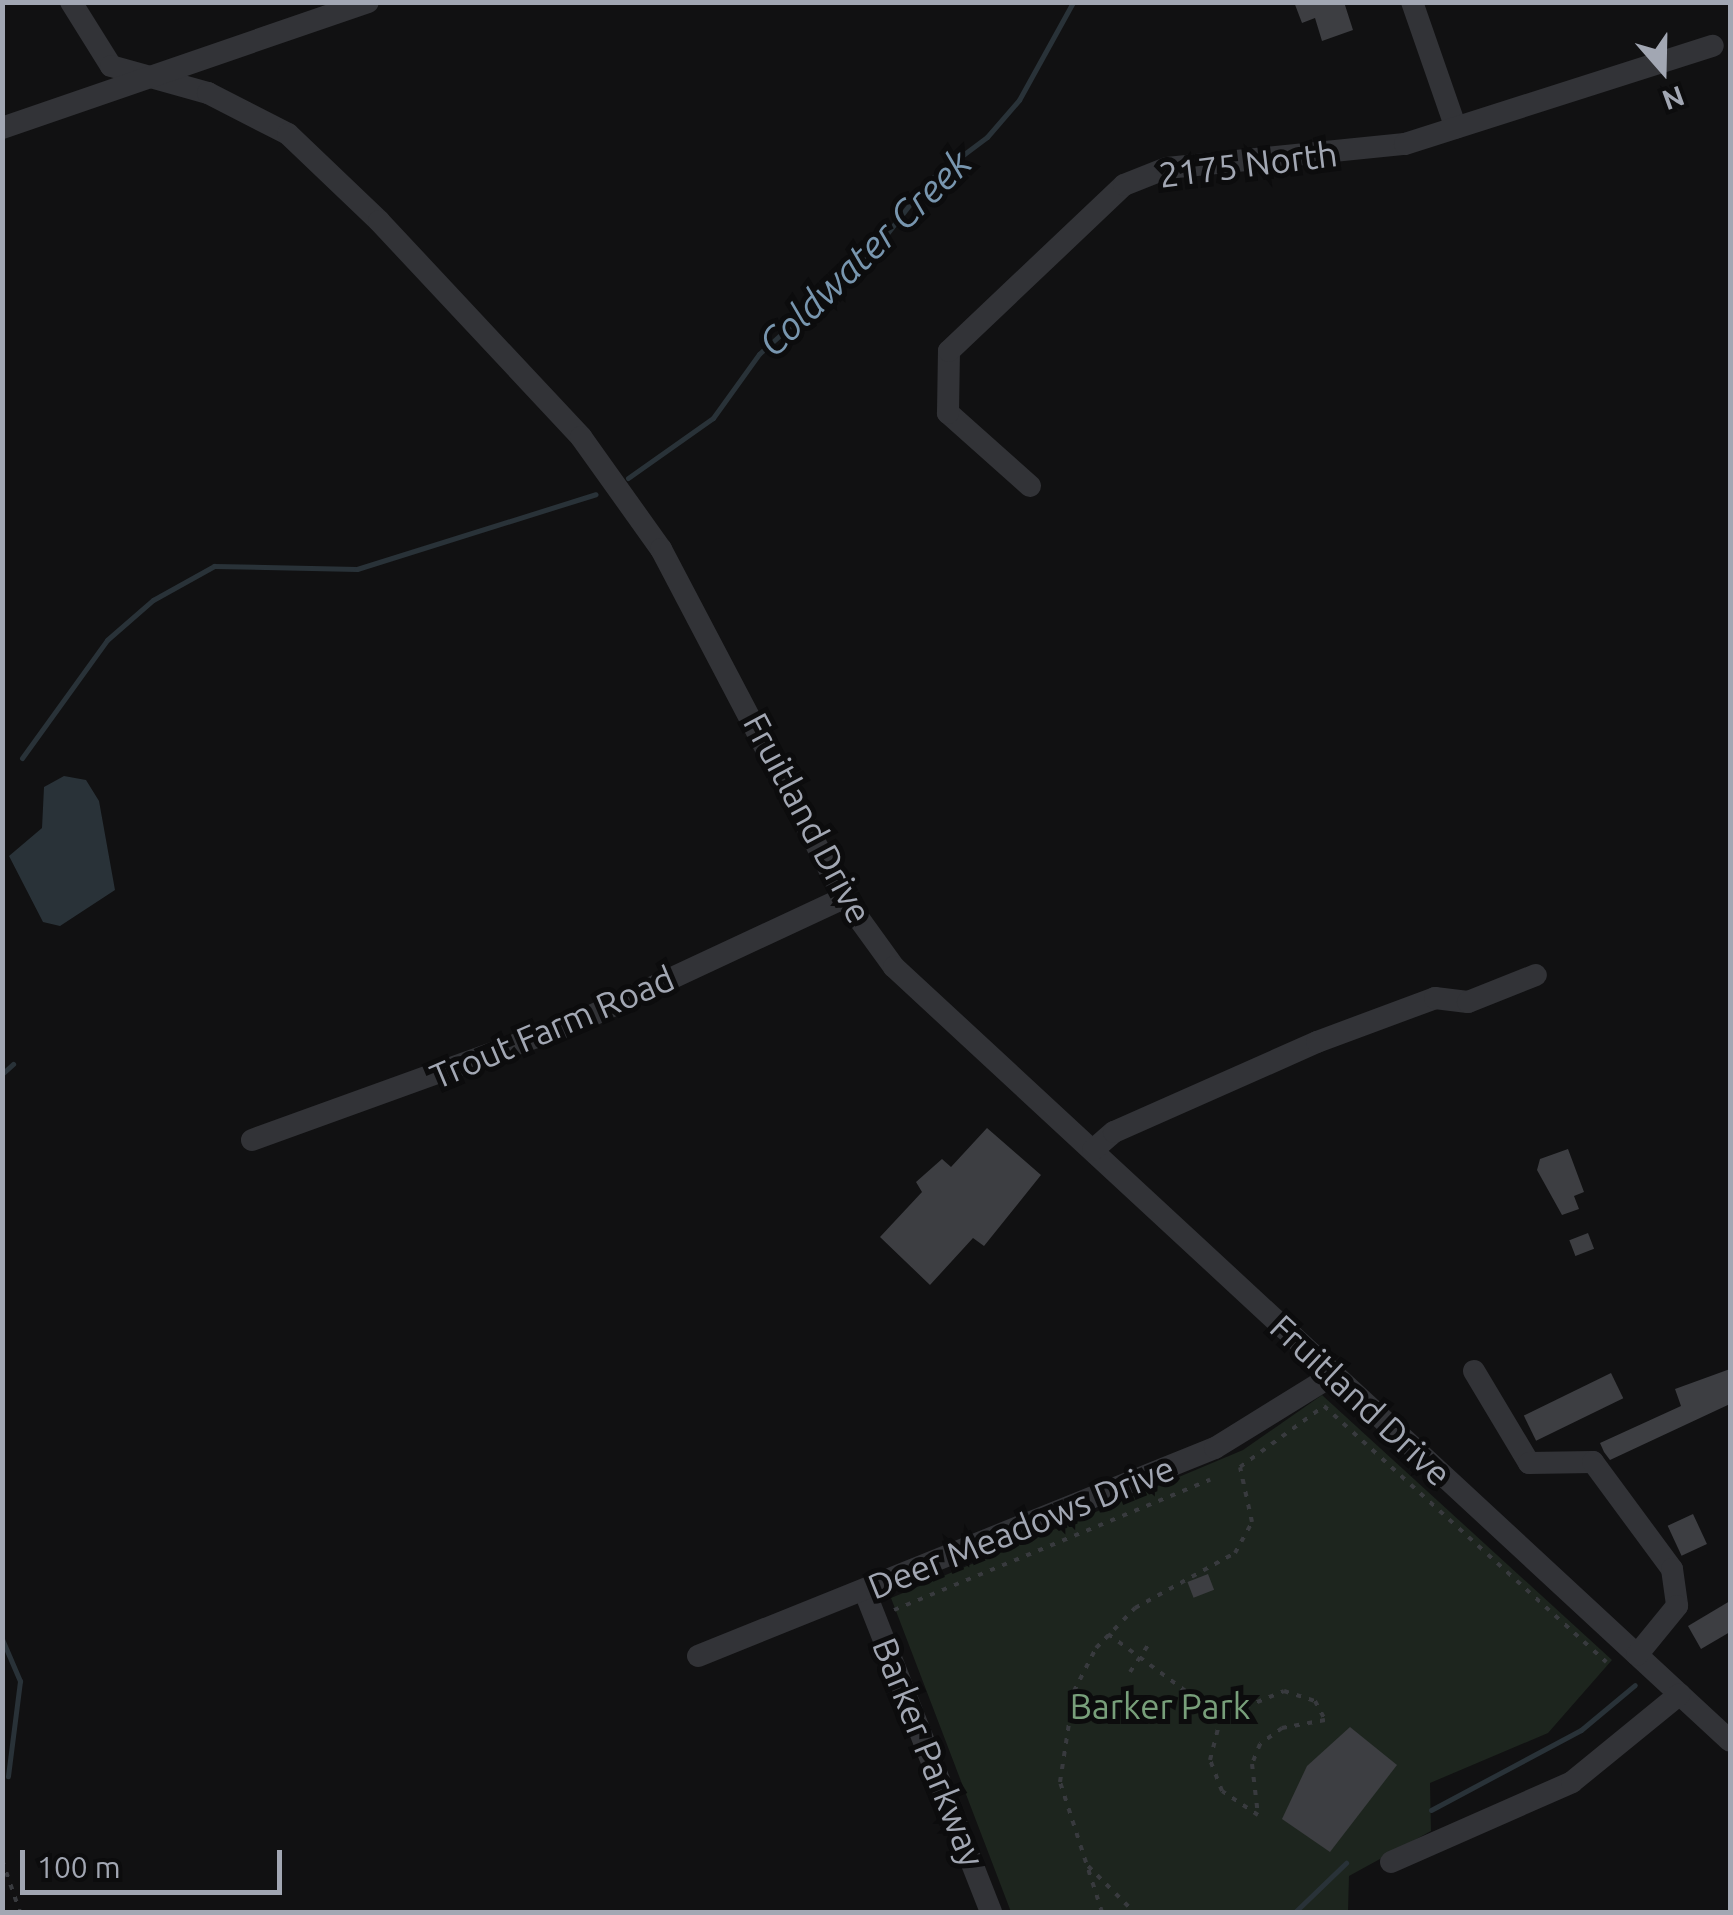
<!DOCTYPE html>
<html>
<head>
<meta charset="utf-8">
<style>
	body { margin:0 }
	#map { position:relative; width:1733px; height:1915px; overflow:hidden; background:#111112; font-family:Ubuntu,sans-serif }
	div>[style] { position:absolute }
	.green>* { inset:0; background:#1d251e }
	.water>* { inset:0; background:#293238 }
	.stream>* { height:5px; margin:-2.5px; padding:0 2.5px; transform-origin:2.5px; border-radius:2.5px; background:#293238 }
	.building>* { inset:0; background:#3d3e42; transform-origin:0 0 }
	.path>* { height:4px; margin-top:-2px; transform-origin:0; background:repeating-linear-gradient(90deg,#383a3e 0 5px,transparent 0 13px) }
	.minor>* { height:22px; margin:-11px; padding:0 11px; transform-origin:11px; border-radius:11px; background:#323337 }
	span { translate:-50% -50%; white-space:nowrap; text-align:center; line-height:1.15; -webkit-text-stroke:10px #0c0c0d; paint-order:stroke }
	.street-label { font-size:35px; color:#a2a7b3 }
	.park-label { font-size:35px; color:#789f7a }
	.water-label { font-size:38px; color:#7896af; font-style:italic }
	.frame { position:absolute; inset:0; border:5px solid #a2a7b3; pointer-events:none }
	.north { position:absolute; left:1613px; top:20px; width:100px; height:100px; -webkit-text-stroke:8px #0c0c0d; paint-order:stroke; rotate:160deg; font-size:28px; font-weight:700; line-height:40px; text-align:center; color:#a2a7b3 }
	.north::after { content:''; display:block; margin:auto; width:35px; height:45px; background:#a2a7b3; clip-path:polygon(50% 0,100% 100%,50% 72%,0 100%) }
	.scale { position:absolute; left:20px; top:1850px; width:262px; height:45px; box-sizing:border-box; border:5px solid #a2a7b3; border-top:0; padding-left:12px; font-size:30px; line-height:35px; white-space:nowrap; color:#a2a7b3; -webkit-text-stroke:8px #0c0c0d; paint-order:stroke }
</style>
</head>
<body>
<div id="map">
	<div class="green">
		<i style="clip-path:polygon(1322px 1395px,1612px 1660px,1548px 1733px,1430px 1783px,1431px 1831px,1349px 1876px,1348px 1912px,1011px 1912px,891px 1598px,1243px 1450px)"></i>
	</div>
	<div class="water">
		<i style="clip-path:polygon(64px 776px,86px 780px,99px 801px,115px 890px,60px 926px,43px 922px,9px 856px,42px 828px,44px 787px)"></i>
	</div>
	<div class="stream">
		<i style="left:628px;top:478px;width:104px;rotate:-35.2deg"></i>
		<i style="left:713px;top:418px;width:79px;rotate:-54.3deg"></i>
		<i style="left:759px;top:354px;width:152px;rotate:-41.8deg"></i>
		<i style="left:872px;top:253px;width:90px;rotate:-52.2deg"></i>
		<i style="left:927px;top:182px;width:75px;rotate:-36.9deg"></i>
		<i style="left:987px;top:137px;width:49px;rotate:-49.1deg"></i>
		<i style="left:1019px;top:100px;width:112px;rotate:-61.1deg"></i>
		<i style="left:22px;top:758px;width:145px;rotate:-54.2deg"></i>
		<i style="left:107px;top:640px;width:61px;rotate:-41deg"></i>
		<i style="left:153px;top:600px;width:70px;rotate:-29.1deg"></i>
		<i style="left:214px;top:566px;width:143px;rotate:1.2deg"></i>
		<i style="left:357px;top:569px;width:250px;rotate:-17.4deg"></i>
		<i style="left:2px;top:1074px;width:15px;rotate:-42deg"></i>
		<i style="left:2px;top:1317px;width:125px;rotate:90deg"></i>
		<i style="left:2px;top:1639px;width:46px;rotate:66.8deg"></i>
		<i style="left:20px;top:1681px;width:96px;rotate:97.2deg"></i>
		<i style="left:1431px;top:1810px;width:170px;rotate:-28.1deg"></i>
		<i style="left:1581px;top:1730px;width:70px;rotate:-39.8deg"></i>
		<i style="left:1295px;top:1912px;width:71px;rotate:-43.9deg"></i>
	</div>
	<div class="building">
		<i style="clip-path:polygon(1294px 2px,1344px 2px,1353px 30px,1322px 41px,1315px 18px,1302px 23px)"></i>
		<i style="clip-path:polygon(987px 1128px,1041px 1175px,984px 1246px,973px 1238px,930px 1285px,880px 1237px,922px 1192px,916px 1182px,942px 1159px,951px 1167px)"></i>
		<i style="clip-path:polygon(1568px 1149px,1584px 1192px,1574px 1196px,1579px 1209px,1562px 1215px,1537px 1170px,1540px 1159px)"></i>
		<i style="left:1588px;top:1233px;width:17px;height:20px;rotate:69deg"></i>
		<i style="clip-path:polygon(1730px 1369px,1730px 1404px,1610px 1460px,1604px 1452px,1600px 1443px,1681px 1406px,1675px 1389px)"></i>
		<i style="left:1611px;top:1373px;width:28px;height:97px;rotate:64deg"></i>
		<i style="left:1693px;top:1514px;width:33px;height:28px;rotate:65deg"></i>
		<i style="left:1208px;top:1574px;width:17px;height:22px;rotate:69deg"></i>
		<i style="clip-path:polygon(1730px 1601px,1730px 1632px,1701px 1649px,1688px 1626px)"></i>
		<i style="clip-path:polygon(1350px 1727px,1397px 1765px,1330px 1852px,1282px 1819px,1307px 1766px)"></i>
	</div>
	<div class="path">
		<i style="left:894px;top:1610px;width:342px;rotate:-22.4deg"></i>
		<i style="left:1108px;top:1634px;width:140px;rotate:36.3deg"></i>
		<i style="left:1130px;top:1672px;width:36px;rotate:-56deg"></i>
		<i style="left:1284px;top:1691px;width:33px;rotate:18deg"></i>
		<i style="left:1315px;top:1701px;width:21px;rotate:62deg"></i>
		<i style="left:1325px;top:1720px;width:44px;rotate:169.5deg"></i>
		<i style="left:1282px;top:1728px;width:27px;rotate:144deg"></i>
		<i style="left:1260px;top:1744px;width:22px;rotate:112deg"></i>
		<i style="left:1252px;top:1764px;width:51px;rotate:83.3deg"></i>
		<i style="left:1258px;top:1815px;width:43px;rotate:-146.3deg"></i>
		<i style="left:1222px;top:1791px;width:33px;rotate:-111deg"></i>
		<i style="left:1210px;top:1760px;width:44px;rotate:-75.7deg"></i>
		<i style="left:1221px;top:1717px;width:68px;rotate:-22.4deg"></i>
		<i style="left:2px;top:1860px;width:55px;rotate:70.9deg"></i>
		<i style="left:1088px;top:1866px;width:65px;rotate:45deg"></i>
		<i style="left:1102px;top:1912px;width:137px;rotate:-107.9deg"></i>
		<i style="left:1060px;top:1782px;width:92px;rotate:-81.3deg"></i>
		<i style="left:1074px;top:1691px;width:48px;rotate:-62.9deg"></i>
		<i style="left:1096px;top:1648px;width:56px;rotate:-45.7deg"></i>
		<i style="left:1135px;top:1608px;width:114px;rotate:-28.8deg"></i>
		<i style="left:1235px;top:1553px;width:35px;rotate:-61deg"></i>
		<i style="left:1252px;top:1522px;width:56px;rotate:-102.3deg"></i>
		<i style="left:1240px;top:1467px;width:104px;rotate:-36deg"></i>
		<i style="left:1324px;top:1406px;width:381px;rotate:42.2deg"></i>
	</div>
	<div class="minor">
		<i style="left:71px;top:2px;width:75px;rotate:58deg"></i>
		<i style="left:111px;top:66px;width:101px;rotate:15.6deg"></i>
		<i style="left:208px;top:93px;width:90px;rotate:27.1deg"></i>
		<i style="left:288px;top:134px;width:126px;rotate:43.7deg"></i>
		<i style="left:379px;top:221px;width:296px;rotate:46.9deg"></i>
		<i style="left:581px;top:437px;width:138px;rotate:54.5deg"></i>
		<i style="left:661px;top:549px;width:394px;rotate:62.3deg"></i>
		<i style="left:844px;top:898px;width:85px;rotate:54.1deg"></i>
		<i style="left:894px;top:967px;width:1139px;rotate:42.79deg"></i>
		<i style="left:1412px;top:2px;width:133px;rotate:70.8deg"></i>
		<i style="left:2px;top:128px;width:387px;rotate:-19deg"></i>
		<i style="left:1030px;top:486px;width:110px;rotate:-138.3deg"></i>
		<i style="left:948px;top:413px;width:62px;rotate:-89.1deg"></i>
		<i style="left:949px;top:351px;width:241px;rotate:-43.5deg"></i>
		<i style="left:1124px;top:185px;width:46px;rotate:-21.6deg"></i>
		<i style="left:1167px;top:168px;width:239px;rotate:-5.8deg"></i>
		<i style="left:1405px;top:144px;width:323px;rotate:-17.7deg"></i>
		<i style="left:252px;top:1140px;width:349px;rotate:-19.9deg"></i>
		<i style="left:580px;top:1021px;width:291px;rotate:-25deg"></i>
		<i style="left:1093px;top:1150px;width:28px;rotate:-41deg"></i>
		<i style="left:1114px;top:1132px;width:222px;rotate:-23.9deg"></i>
		<i style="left:1317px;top:1042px;width:126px;rotate:-20.4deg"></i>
		<i style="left:1435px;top:998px;width:33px;rotate:7deg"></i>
		<i style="left:1468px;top:1002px;width:73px;rotate:-21.7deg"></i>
		<i style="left:1474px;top:1371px;width:107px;rotate:59.1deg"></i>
		<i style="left:1529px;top:1463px;width:64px;rotate:-0.9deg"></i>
		<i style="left:1593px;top:1462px;width:133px;rotate:53.6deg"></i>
		<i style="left:1672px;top:1569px;width:37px;rotate:82deg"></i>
		<i style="left:1677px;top:1606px;width:63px;rotate:129.2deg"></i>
		<i style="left:865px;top:1592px;width:344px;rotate:68.5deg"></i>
		<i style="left:698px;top:1656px;width:557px;rotate:-21.92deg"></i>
		<i style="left:1215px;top:1448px;width:139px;rotate:-31.7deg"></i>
		<i style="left:1391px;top:1862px;width:198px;rotate:-23.8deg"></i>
		<i style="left:1572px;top:1782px;width:139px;rotate:-39.2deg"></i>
	</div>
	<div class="street-label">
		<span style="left:1248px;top:164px;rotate:-7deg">2175 North</span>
		<span style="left:808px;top:818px;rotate:62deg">Fruitland Drive</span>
		<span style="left:552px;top:1027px;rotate:-23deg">Trout Farm Road</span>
		<span style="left:1361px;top:1400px;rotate:43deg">Fruitland Drive</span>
		<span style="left:1021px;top:1527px;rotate:-22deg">Deer Meadows Drive</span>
		<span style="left:929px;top:1752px;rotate:68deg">Barker Parkway</span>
	</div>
	<div class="park-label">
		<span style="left:1160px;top:1706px">Barker Park</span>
	</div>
	<div class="water-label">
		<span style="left:865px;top:253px;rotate:-44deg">Coldwater Creek</span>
	</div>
	<div class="frame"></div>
	<div class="north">N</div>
	<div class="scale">100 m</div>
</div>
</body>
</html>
